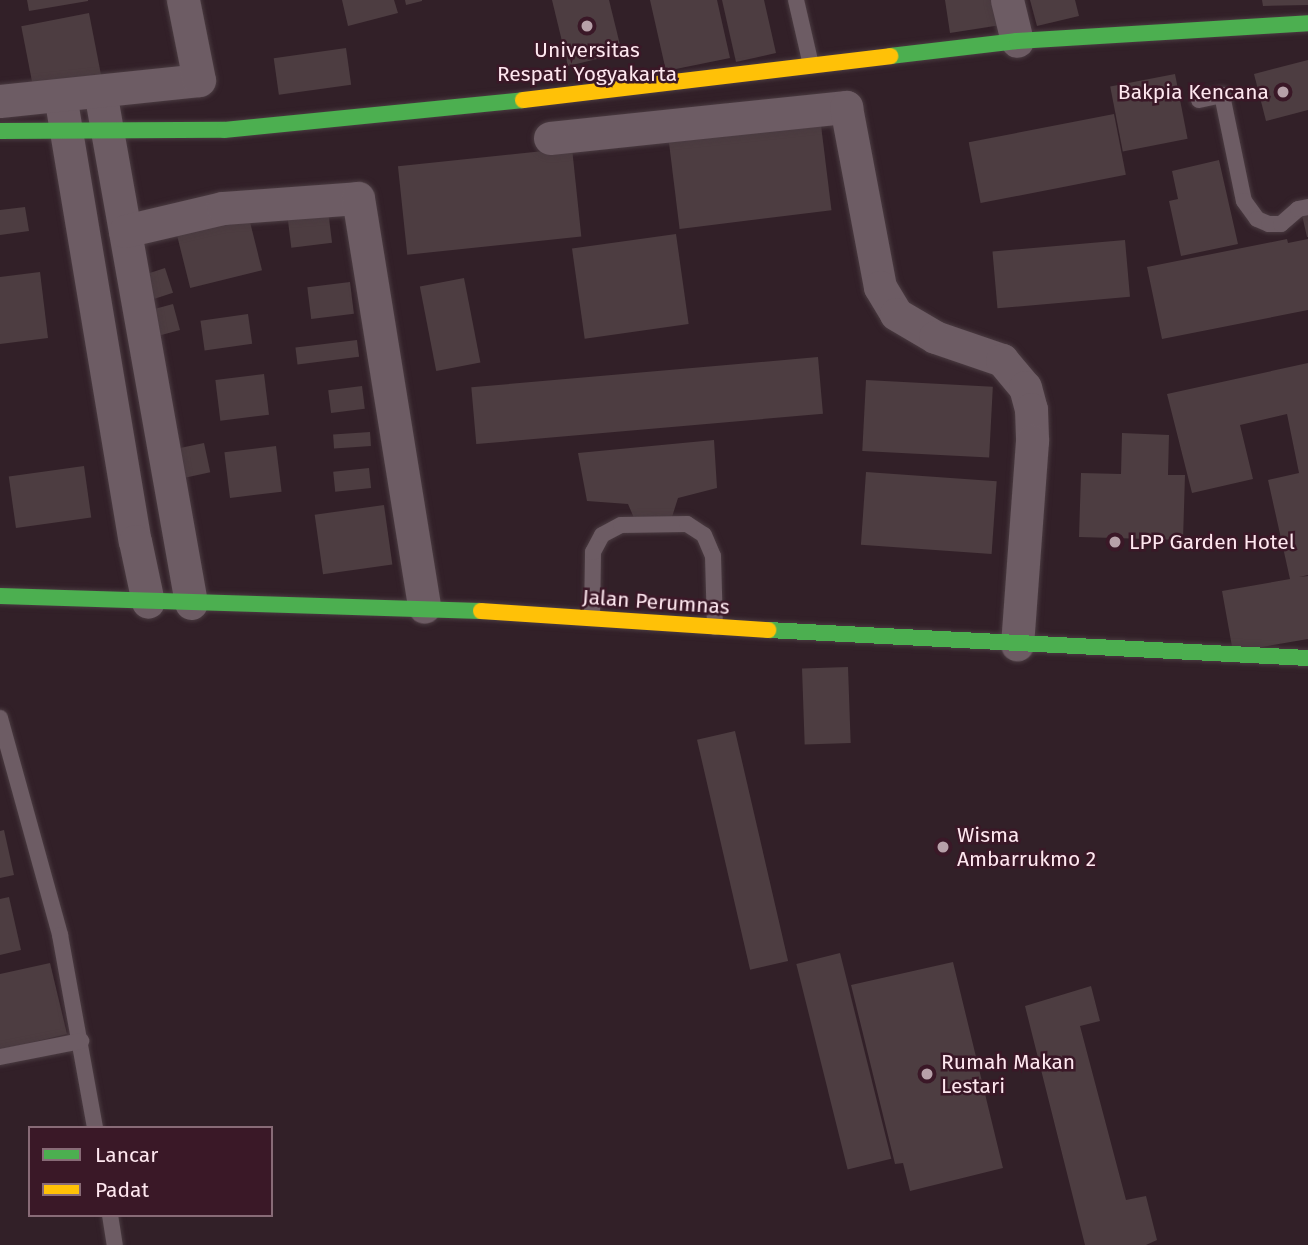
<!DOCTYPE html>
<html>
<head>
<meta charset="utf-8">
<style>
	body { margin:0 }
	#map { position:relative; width:1308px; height:1245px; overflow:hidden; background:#322028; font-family:"Fira Sans",sans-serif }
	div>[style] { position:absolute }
	.building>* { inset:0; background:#4d3d41; transform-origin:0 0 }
	.roads { filter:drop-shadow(0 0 2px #4a3b41) drop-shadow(0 0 2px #4a3b41) }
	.lane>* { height:16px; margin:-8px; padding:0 8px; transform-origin:8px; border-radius:8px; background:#6d5c64 }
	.street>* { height:33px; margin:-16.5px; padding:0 16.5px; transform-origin:16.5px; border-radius:16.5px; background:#6d5c64 }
	.fast>* { height:16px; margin:-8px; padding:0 8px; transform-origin:8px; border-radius:8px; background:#4caf50 }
	.slow>* { height:16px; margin:-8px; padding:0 8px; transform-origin:8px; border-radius:8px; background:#ffc107 }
	.dots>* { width:19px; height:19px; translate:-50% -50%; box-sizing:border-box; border:4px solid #3a1827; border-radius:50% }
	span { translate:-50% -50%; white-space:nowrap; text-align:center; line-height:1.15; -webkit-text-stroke:5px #3a1827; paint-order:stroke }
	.poi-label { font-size:21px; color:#fee7ef }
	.right { translate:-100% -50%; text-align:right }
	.left { translate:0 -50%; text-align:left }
	.street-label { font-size:21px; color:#fee7ef }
	.legend { position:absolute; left:28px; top:1126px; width:245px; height:91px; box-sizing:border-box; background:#3a1827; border:2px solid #886b77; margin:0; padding:9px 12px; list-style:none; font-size:21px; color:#fee7ef }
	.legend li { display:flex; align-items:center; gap:14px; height:35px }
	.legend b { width:35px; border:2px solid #886b77 }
</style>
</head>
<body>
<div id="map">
	<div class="building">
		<i style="clip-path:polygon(27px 0,88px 0,88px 1px,29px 11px)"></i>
		<i style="clip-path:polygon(342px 0,394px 0,398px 13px,348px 26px)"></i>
		<i style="clip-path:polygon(405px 0,422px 0,422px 1px,406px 5px)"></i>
		<i style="clip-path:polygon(552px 0,609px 0,622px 53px,568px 66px)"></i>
		<i style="clip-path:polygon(650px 0,717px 0,730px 58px,666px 71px)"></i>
		<i style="clip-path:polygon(722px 0,764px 0,776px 53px,736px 62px)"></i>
		<i style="clip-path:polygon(945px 0,997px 0,1001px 25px,950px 33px)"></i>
		<i style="clip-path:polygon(1030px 0,1075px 0,1079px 16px,1037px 26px)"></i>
		<i style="clip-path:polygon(1262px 0,1308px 0,1308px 5px,1263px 6px)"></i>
		<i style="left:89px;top:13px;width:65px;height:69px;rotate:79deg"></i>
		<i style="left:346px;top:48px;width:37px;height:73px;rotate:82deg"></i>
		<i style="clip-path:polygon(1308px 60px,1308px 110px,1266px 121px,1254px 74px)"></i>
		<i style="left:1175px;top:74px;width:66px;height:66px;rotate:79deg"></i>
		<i style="left:1114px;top:114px;width:62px;height:148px;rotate:79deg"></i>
		<i style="left:820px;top:117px;width:94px;height:153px;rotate:83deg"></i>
		<i style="left:572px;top:148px;width:89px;height:175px;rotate:84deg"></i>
		<i style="clip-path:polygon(1219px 160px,1238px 244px,1181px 256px,1169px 201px,1178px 199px,1172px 171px)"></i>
		<i style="clip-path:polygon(25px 207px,29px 231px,0 235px,0 210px)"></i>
		<i style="left:247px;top:210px;width:62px;height:74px;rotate:76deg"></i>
		<i style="left:328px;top:210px;width:33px;height:41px;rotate:83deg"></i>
		<i style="clip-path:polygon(1308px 214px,1308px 237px,1307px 237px,1302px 215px)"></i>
		<i style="left:676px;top:234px;width:91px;height:105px;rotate:82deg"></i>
		<i style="clip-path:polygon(1287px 239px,1288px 243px,1308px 239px,1308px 310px,1162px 339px,1147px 267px)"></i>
		<i style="left:1125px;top:240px;width:57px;height:133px;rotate:85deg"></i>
		<i style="left:165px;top:268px;width:26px;height:29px;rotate:72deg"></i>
		<i style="clip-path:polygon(40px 272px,48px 338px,0 344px,0 277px)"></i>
		<i style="left:464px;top:278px;width:86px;height:45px;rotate:79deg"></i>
		<i style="left:350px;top:282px;width:32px;height:43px;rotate:83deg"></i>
		<i style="left:173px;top:304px;width:27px;height:26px;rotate:75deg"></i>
		<i style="left:248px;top:314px;width:30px;height:48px;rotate:82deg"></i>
		<i style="left:357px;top:340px;width:17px;height:62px;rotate:83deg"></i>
		<i style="left:818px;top:357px;width:57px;height:348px;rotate:85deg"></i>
		<i style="clip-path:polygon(1308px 363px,1308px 575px,1299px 577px,1308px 576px,1308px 639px,1233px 652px,1222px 591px,1290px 579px,1268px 480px,1299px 473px,1287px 414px,1240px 425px,1253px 479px,1192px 493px,1167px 394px)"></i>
		<i style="left:264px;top:374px;width:41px;height:49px;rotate:83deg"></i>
		<i style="left:866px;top:380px;width:127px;height:71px;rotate:3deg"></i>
		<i style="left:362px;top:386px;width:23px;height:34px;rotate:83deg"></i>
		<i style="left:370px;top:432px;width:14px;height:37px;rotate:86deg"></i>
		<i style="clip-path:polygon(1122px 433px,1169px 435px,1168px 475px,1185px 475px,1183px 540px,1079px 537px,1081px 473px,1121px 474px)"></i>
		<i style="clip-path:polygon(714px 440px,717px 488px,678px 498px,672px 517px,634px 518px,628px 504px,587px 501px,578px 453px)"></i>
		<i style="left:204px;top:443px;width:30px;height:27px;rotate:78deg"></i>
		<i style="left:276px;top:446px;width:46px;height:52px;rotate:83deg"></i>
		<i style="left:84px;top:466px;width:52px;height:76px;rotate:82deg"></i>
		<i style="left:369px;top:468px;width:20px;height:36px;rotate:84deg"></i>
		<i style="left:866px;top:472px;width:131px;height:73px;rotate:4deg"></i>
		<i style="left:384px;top:505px;width:60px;height:70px;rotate:82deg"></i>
		<i style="left:848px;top:667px;width:76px;height:46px;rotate:88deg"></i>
		<i style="left:735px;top:731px;width:236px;height:39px;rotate:77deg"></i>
		<i style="clip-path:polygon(4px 830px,14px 875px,0 878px,0 831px)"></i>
		<i style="clip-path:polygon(9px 897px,21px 950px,0 955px,0 899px)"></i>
		<i style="left:840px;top:953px;width:212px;height:45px;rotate:76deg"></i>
		<i style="clip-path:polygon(953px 962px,1003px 1168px,910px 1191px,903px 1163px,895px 1164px,851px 985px)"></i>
		<i style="clip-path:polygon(50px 963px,67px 1034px,0 1050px,0 974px)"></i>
		<i style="clip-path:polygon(1091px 986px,1100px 1021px,1080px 1026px,1126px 1200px,1146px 1196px,1157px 1240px,1146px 1245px,1085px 1245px,1025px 1006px)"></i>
	</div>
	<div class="roads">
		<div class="lane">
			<i style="left:796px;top:0;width:67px;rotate:77deg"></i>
			<i style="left:1199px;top:100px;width:24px;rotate:-12deg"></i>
			<i style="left:1222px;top:95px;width:108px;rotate:78.3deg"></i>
			<i style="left:1244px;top:201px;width:22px;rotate:54deg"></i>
			<i style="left:1257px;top:219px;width:13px;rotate:23deg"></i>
			<i style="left:1269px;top:224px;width:12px"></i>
			<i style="left:1281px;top:224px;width:23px;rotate:-41deg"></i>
			<i style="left:1298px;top:209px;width:10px;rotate:-11deg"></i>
			<i style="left:592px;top:618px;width:66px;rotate:-89.1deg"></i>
			<i style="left:593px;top:552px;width:19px;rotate:-62deg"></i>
			<i style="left:602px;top:535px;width:21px;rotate:-28deg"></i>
			<i style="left:621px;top:525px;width:66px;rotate:-0.9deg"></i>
			<i style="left:687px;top:524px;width:20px;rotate:33deg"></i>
			<i style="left:704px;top:535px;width:23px;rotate:67deg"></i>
			<i style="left:713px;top:556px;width:71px;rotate:88.4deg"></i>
			<i style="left:0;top:718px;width:225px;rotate:74.5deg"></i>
			<i style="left:60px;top:935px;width:196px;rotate:79.7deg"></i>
			<i style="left:0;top:1057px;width:83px;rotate:-11.2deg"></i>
			<i style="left:110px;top:1215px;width:30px;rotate:81deg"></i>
		</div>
		<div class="street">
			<i style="left:1007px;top:0;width:42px;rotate:76.3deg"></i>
			<i style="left:100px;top:91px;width:520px;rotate:79.92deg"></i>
			<i style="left:60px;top:95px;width:452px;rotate:80.5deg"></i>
			<i style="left:135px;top:541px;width:62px;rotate:78deg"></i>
			<i style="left:0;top:101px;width:200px;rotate:-6deg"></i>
			<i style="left:199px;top:80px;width:82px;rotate:-101.3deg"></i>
			<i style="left:550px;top:138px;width:298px;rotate:-6deg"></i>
			<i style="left:846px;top:107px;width:183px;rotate:79.3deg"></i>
			<i style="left:880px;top:287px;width:31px;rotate:59deg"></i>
			<i style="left:896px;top:314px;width:45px;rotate:30.5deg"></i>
			<i style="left:935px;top:337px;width:71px;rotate:18.9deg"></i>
			<i style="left:1002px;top:360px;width:35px;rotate:50deg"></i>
			<i style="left:1025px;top:387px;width:23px;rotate:75deg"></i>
			<i style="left:1031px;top:409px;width:32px;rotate:88deg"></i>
			<i style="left:1032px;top:441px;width:204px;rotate:94.2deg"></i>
			<i style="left:125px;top:231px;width:101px;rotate:-13.2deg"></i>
			<i style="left:223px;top:208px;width:135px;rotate:-4.2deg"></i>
			<i style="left:358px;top:198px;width:414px;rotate:80.8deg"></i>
		</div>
		<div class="fast">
			<i style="left:890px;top:56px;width:128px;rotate:-6.7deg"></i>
			<i style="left:1017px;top:41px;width:292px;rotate:-3.5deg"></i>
			<i style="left:0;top:131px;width:224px;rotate:-0.3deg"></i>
			<i style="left:224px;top:130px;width:301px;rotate:-5.7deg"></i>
			<i style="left:0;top:596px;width:481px;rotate:1.8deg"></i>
			<i style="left:768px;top:630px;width:541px;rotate:2.97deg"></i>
		</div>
		<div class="slow">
			<i style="left:523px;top:100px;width:370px;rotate:-6.8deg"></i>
			<i style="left:481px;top:611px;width:288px;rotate:3.8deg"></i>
		</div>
	</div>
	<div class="dots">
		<i style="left:587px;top:26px;background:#b7a1a9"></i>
		<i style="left:1283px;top:92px;background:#b7a1a9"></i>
		<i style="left:1115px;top:542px;background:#b7a1a9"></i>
		<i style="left:943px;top:847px;background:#b7a1a9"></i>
		<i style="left:927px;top:1074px;background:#b7a1a9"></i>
	</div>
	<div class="poi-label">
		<span style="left:587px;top:62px">Universitas<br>Respati Yogyakarta</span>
		<span class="right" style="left:1269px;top:92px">Bakpia Kencana</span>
		<span class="left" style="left:1129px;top:542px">LPP Garden Hotel</span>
		<span class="left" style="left:957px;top:847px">Wisma<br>Ambarrukmo 2</span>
		<span class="left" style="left:941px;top:1074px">Rumah Makan<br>Lestari</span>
	</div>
	<div class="street-label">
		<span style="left:656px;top:602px;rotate:4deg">Jalan Perumnas</span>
	</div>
	<ul class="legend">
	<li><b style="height:9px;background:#4caf50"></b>Lancar</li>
	<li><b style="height:9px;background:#ffc107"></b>Padat</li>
	</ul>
</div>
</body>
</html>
